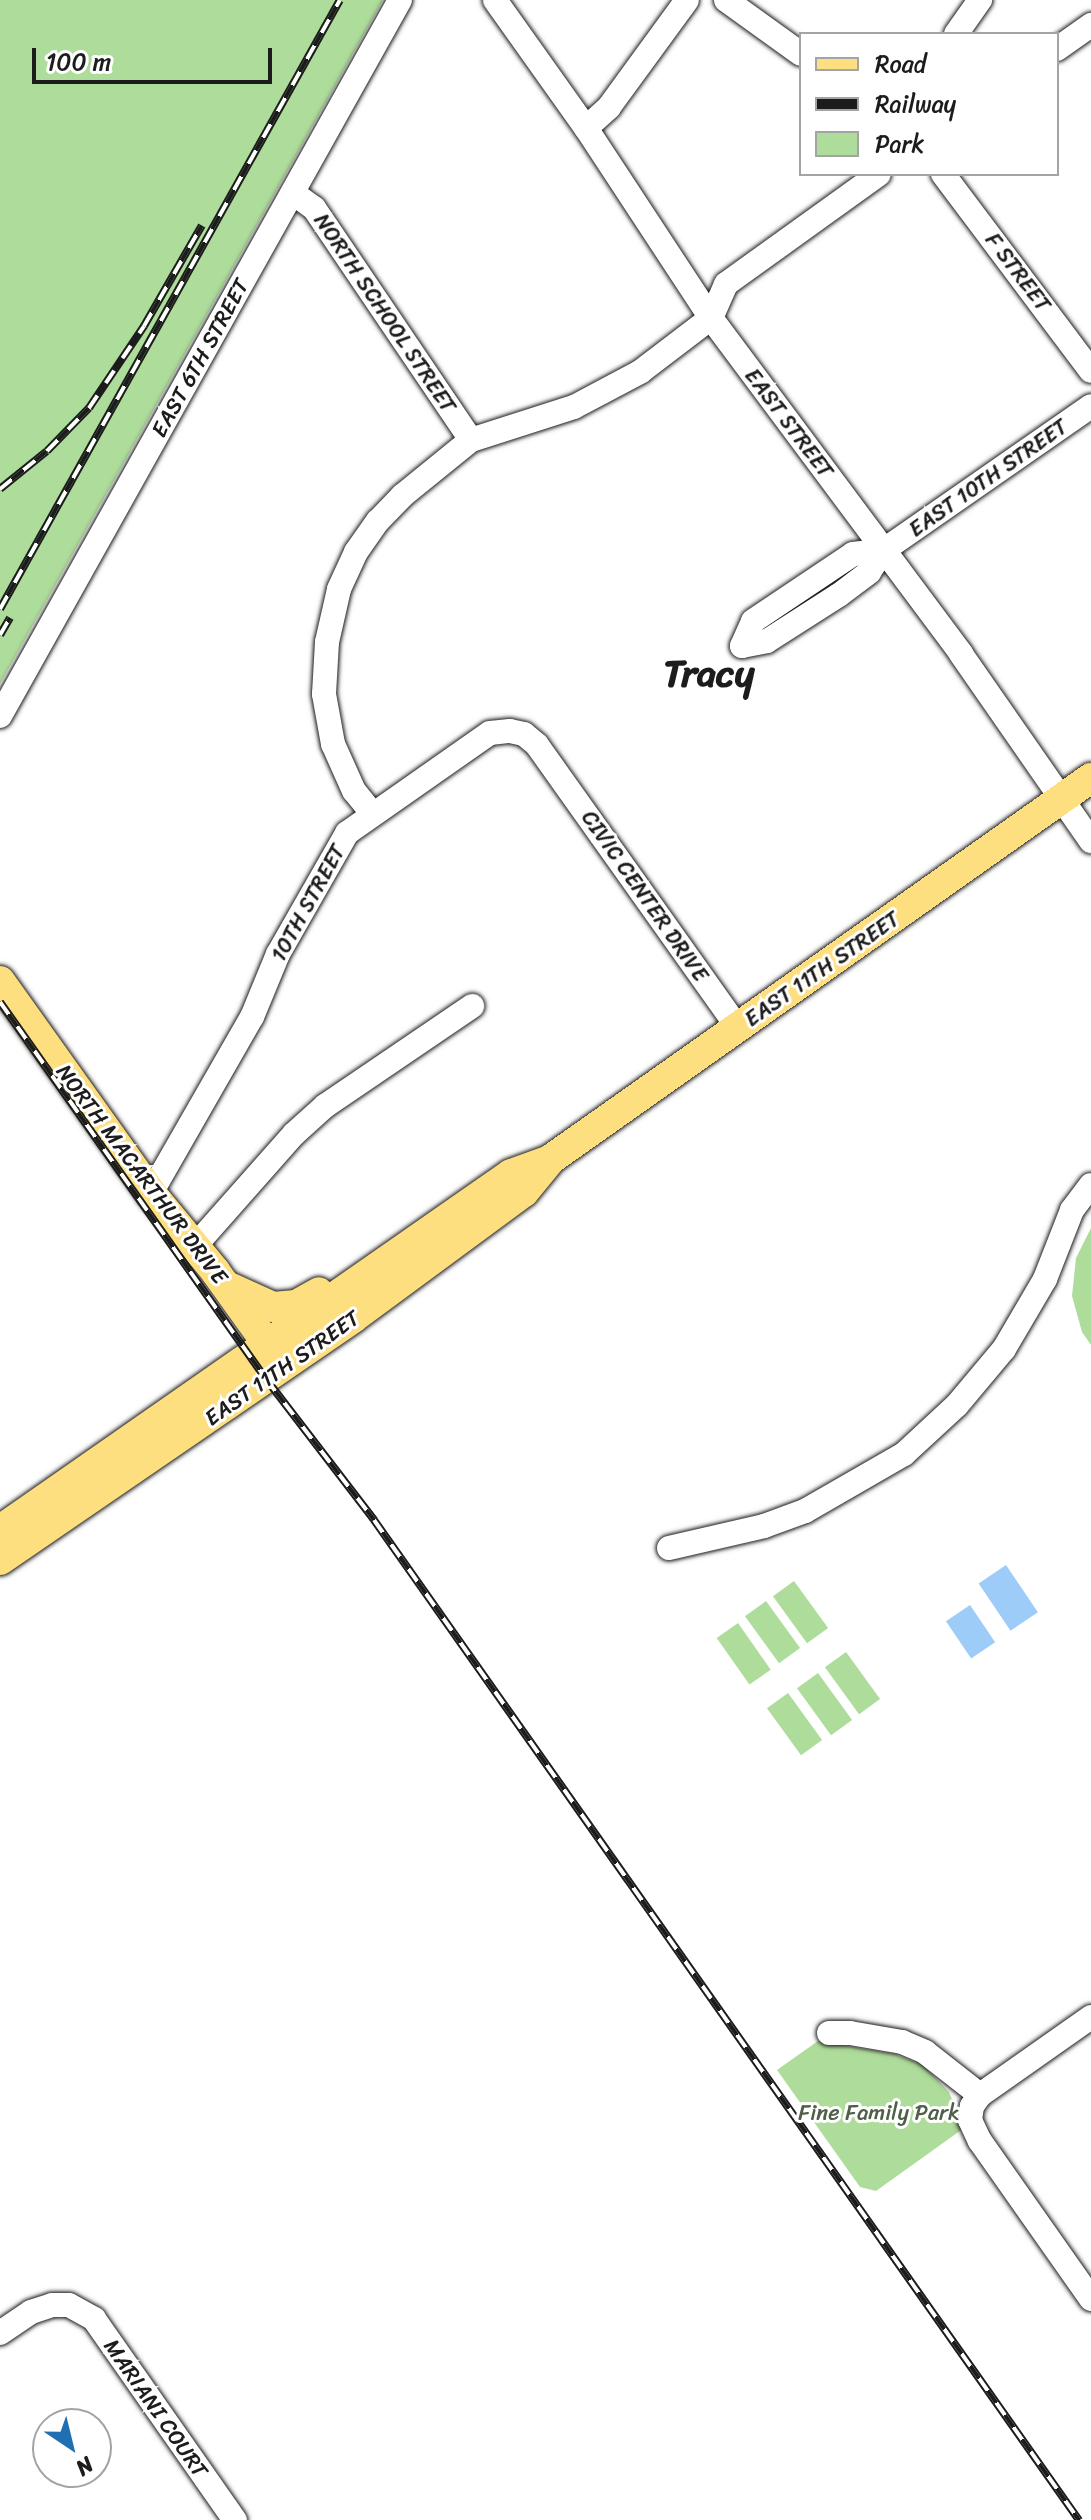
<!DOCTYPE html>
<html>
<head>
<meta charset="utf-8">
<style>
	body { margin:0 }
	#map { position:relative; width:1091px; height:2520px; overflow:hidden; background:#fff; font-family:Sriracha,sans-serif }
	div>[style] { position:absolute }
	.green>* { inset:0; background:#aedc9b; transform-origin:0 0 }
	.water>* { inset:0; background:#9eccf9; transform-origin:0 0 }
	.roads { filter:drop-shadow(0 0 2px #1c1c1c) drop-shadow(0 0 2px #1c1c1c) }
	.minor>* { height:24px; margin:-12px; padding:0 12px; transform-origin:12px; border-radius:12px; background:#fff }
	.major>* { height:30px; margin:-15px; padding:0 15px; transform-origin:15px; border-radius:15px; background:#fddf80 }
	.rail>* { height:8px; margin-top:-4px; transform-origin:0; background:repeating-linear-gradient(90deg,#fff 0 15px,#1c1c1c 0 30px); box-sizing:border-box; border-block:2px solid #1c1c1c }
	span { translate:-50% -50%; white-space:nowrap; text-align:center; line-height:1.15; -webkit-text-stroke:6px #fff; paint-order:stroke }
	.street-label { font-size:22px; color:#1c1c1c }
	.park-label { font-size:22px; color:#4f5f48 }
	.town-label { font-size:38px; color:#1c1c1c; font-weight:700 }
	.legend { position:absolute; left:799px; top:32px; width:260px; height:144px; box-sizing:border-box; background:#fff; border:2px solid #a4a4a4; margin:0; padding:10px 14px; list-style:none; font-size:24px; color:#1c1c1c }
	.legend li { display:flex; align-items:center; gap:16px; height:40px }
	.legend b { width:40px; border:2px solid #a4a4a4 }
	.north { position:absolute; left:32px; top:2408px; width:80px; height:80px; box-sizing:border-box; background:#fff; border:2px solid #a4a4a4; border-radius:50%; rotate:145deg; font-size:22px; font-weight:700; line-height:32px; text-align:center; color:#1c1c1c }
	.north::after { content:''; display:block; margin:auto; width:28px; height:36px; background:#1f6fb2; clip-path:polygon(50% 0,100% 100%,50% 72%,0 100%) }
	.scale { position:absolute; left:32px; top:48px; width:240px; height:36px; box-sizing:border-box; border:4px solid #1c1c1c; border-top:0; padding-left:10px; font-size:24px; line-height:28px; white-space:nowrap; color:#1c1c1c; -webkit-text-stroke:6px #fff; paint-order:stroke }
</style>
</head>
<body>
<div id="map">
	<div class="green">
		<i style="clip-path:polygon(0 0,383px 0,0 684px)"></i>
		<i style="clip-path:polygon(1091px 1228px,1091px 1345px,1082px 1332px,1072px 1296px,1076px 1258px)"></i>
		<i style="left:794px;top:1581px;width:58px;height:26px;rotate:54deg"></i>
		<i style="left:766px;top:1601px;width:58px;height:26px;rotate:54deg"></i>
		<i style="left:738px;top:1623px;width:57px;height:26px;rotate:55deg"></i>
		<i style="left:846px;top:1652px;width:58px;height:26px;rotate:54deg"></i>
		<i style="left:818px;top:1673px;width:58px;height:26px;rotate:54deg"></i>
		<i style="left:788px;top:1693px;width:58px;height:26px;rotate:54deg"></i>
		<i style="clip-path:polygon(818px 2041px,894px 2054px,923px 2065px,949px 2092px,964px 2128px,876px 2191px,860px 2187px,777px 2070px)"></i>
	</div>
	<div class="water">
		<i style="left:1006px;top:1565px;width:57px;height:33px;rotate:56deg"></i>
		<i style="left:970px;top:1605px;width:45px;height:29px;rotate:56deg"></i>
	</div>
	<div class="roads">
		<div class="minor">
			<i style="left:495px;top:0;width:157px;rotate:54.6deg"></i>
			<i style="left:586px;top:128px;width:227px;rotate:56.7deg"></i>
			<i style="left:711px;top:318px;width:419px;rotate:53.3deg"></i>
			<i style="left:961px;top:654px;width:228px;rotate:55.2deg"></i>
			<i style="left:726px;top:0;width:92px;rotate:35.8deg"></i>
			<i style="left:956px;top:34px;width:42px;rotate:-54.8deg"></i>
			<i style="left:1057px;top:49px;width:42px;rotate:-35.2deg"></i>
			<i style="left:586px;top:128px;width:31px;rotate:-42deg"></i>
			<i style="left:609px;top:107px;width:132px;rotate:-53.9deg"></i>
			<i style="left:943px;top:174px;width:246px;rotate:53.1deg"></i>
			<i style="left:293px;top:193px;width:26px;rotate:36deg"></i>
			<i style="left:314px;top:208px;width:280px;rotate:55.9deg"></i>
			<i style="left:742px;top:646px;width:25px;rotate:-11deg"></i>
			<i style="left:767px;top:641px;width:85px;rotate:-32.6deg"></i>
			<i style="left:839px;top:595px;width:38px;rotate:-37deg"></i>
			<i style="left:869px;top:572px;width:27px;rotate:-56deg"></i>
			<i style="left:884px;top:550px;width:252px;rotate:-34.8deg"></i>
			<i style="left:742px;top:646px;width:27px;rotate:-66deg"></i>
			<i style="left:753px;top:621px;width:120px;rotate:-33.8deg"></i>
			<i style="left:853px;top:554px;width:31px;rotate:-7deg"></i>
			<i style="left:0;top:716px;width:820px;rotate:-60.81deg"></i>
			<i style="left:372px;top:813px;width:28px;rotate:-129deg"></i>
			<i style="left:354px;top:791px;width:51px;rotate:-114.1deg"></i>
			<i style="left:333px;top:744px;width:51px;rotate:-100.2deg"></i>
			<i style="left:324px;top:694px;width:52px;rotate:-86.7deg"></i>
			<i style="left:327px;top:642px;width:54px;rotate:-77.2deg"></i>
			<i style="left:339px;top:589px;width:41px;rotate:-65.3deg"></i>
			<i style="left:356px;top:552px;width:38px;rotate:-55deg"></i>
			<i style="left:378px;top:521px;width:35px;rotate:-46deg"></i>
			<i style="left:402px;top:496px;width:89px;rotate:-39.1deg"></i>
			<i style="left:471px;top:440px;width:108px;rotate:-17.8deg"></i>
			<i style="left:574px;top:407px;width:75px;rotate:-27.9deg"></i>
			<i style="left:640px;top:372px;width:89px;rotate:-37.3deg"></i>
			<i style="left:711px;top:318px;width:37px;rotate:-66deg"></i>
			<i style="left:726px;top:284px;width:188px;rotate:-35.7deg"></i>
			<i style="left:151px;top:1193px;width:203px;rotate:-60.2deg"></i>
			<i style="left:252px;top:1017px;width:68px;rotate:-67.6deg"></i>
			<i style="left:278px;top:954px;width:139px;rotate:-60.3deg"></i>
			<i style="left:347px;top:833px;width:174px;rotate:-35deg"></i>
			<i style="left:490px;top:733px;width:20px;rotate:-6deg"></i>
			<i style="left:510px;top:731px;width:14px;rotate:12deg"></i>
			<i style="left:524px;top:734px;width:17px;rotate:40deg"></i>
			<i style="left:537px;top:745px;width:347px;rotate:54.6deg"></i>
			<i style="left:194px;top:1247px;width:151px;rotate:-48.5deg"></i>
			<i style="left:294px;top:1134px;width:42px;rotate:-42.1deg"></i>
			<i style="left:325px;top:1106px;width:178px;rotate:-34.2deg"></i>
			<i style="left:669px;top:1548px;width:98px;rotate:-13deg"></i>
			<i style="left:764px;top:1526px;width:44px;rotate:-20.1deg"></i>
			<i style="left:805px;top:1511px;width:114px;rotate:-29.9deg"></i>
			<i style="left:904px;top:1454px;width:72px;rotate:-42.8deg"></i>
			<i style="left:957px;top:1405px;width:73px;rotate:-50deg"></i>
			<i style="left:1004px;top:1349px;width:81px;rotate:-59.6deg"></i>
			<i style="left:1045px;top:1279px;width:74px;rotate:-68.6deg"></i>
			<i style="left:1072px;top:1210px;width:31px;rotate:-53deg"></i>
			<i style="left:1091px;top:2017px;width:136px;rotate:144.9deg"></i>
			<i style="left:980px;top:2095px;width:14px;rotate:126deg"></i>
			<i style="left:972px;top:2106px;width:14px;rotate:98deg"></i>
			<i style="left:970px;top:2120px;width:23px;rotate:65deg"></i>
			<i style="left:980px;top:2141px;width:193px;rotate:54.9deg"></i>
			<i style="left:829px;top:2033px;width:21px"></i>
			<i style="left:850px;top:2033px;width:53px;rotate:9.8deg"></i>
			<i style="left:902px;top:2042px;width:25px;rotate:23deg"></i>
			<i style="left:925px;top:2052px;width:70px;rotate:38deg"></i>
			<i style="left:0;top:2333px;width:37px;rotate:-34deg"></i>
			<i style="left:31px;top:2312px;width:22px;rotate:-18deg"></i>
			<i style="left:52px;top:2305px;width:17px"></i>
			<i style="left:69px;top:2305px;width:29px;rotate:29deg"></i>
			<i style="left:94px;top:2319px;width:246px;rotate:55deg"></i>
		</div>
		<div class="major">
			<i style="left:0;top:981px;width:260px;rotate:54.5deg"></i>
			<i style="left:151px;top:1193px;width:101px;rotate:50.6deg"></i>
			<i style="left:215px;top:1271px;width:108px;rotate:54.4deg"></i>
			<i style="left:231px;top:1288px;width:46px;rotate:24.3deg"></i>
			<i style="left:273px;top:1307px;width:23px;rotate:-5deg"></i>
			<i style="left:296px;top:1305px;width:26px;rotate:-29deg"></i>
			<i style="left:0;top:1530px;width:623px;rotate:-34.86deg"></i>
			<i style="left:511px;top:1174px;width:41px;rotate:-19.7deg"></i>
			<i style="left:0;top:1560px;width:428px;rotate:-34.4deg"></i>
			<i style="left:353px;top:1318px;width:212px;rotate:-36.4deg"></i>
			<i style="left:524px;top:1192px;width:43px;rotate:-50.7deg"></i>
			<i style="left:551px;top:1159px;width:661px;rotate:-35.21deg"></i>
		</div>
	</div>
	<div class="rail">
		<i style="left:0;top:489px;width:60px;rotate:-39deg"></i>
		<i style="left:47px;top:451px;width:60px;rotate:-45.7deg"></i>
		<i style="left:89px;top:408px;width:99px;rotate:-56.1deg"></i>
		<i style="left:144px;top:326px;width:116px;rotate:-60.1deg"></i>
		<i style="left:0;top:609px;width:697px;rotate:-60.83deg"></i>
		<i style="left:0;top:635px;width:20px;rotate:-60deg"></i>
		<i style="left:0;top:1002px;width:461px;rotate:54.8deg"></i>
		<i style="left:266px;top:1379px;width:178px;rotate:52.5deg"></i>
		<i style="left:374px;top:1520px;width:1224px;rotate:54.82deg"></i>
	</div>
	<div class="street-label">
		<span style="left:1018px;top:272px;rotate:53deg">F STREET</span>
		<span style="left:385px;top:313px;rotate:56deg">NORTH SCHOOL STREET</span>
		<span style="left:200px;top:358px;rotate:-61deg">EAST 6TH STREET</span>
		<span style="left:789px;top:423px;rotate:53deg">EAST STREET</span>
		<span style="left:988px;top:478px;rotate:-35deg">EAST 10TH STREET</span>
		<span style="left:645px;top:896px;rotate:55deg">CIVIC CENTER DRIVE</span>
		<span style="left:308px;top:903px;rotate:-61deg">10TH STREET</span>
		<span style="left:822px;top:969px;rotate:-35deg">EAST 11TH STREET</span>
		<span style="left:142px;top:1174px;rotate:53deg">NORTH MACARTHUR DRIVE</span>
		<span style="left:282px;top:1368px;rotate:-35deg">EAST 11TH STREET</span>
		<span style="left:156px;top:2408px;rotate:55deg">MARIANI COURT</span>
	</div>
	<div class="park-label">
		<span style="left:879px;top:2113px">Fine Family Park</span>
	</div>
	<div class="town-label">
		<span style="left:709px;top:674px">Tracy</span>
	</div>
	<ul class="legend">
	<li><b style="height:10px;background:#fddf80"></b>Road</li>
	<li><b style="height:10px;background:#1c1c1c"></b>Railway</li>
	<li><b style="height:22px;background:#aedc9b"></b>Park</li>
	</ul>
	<div class="north">N</div>
	<div class="scale">100 m</div>
</div>
</body>
</html>
